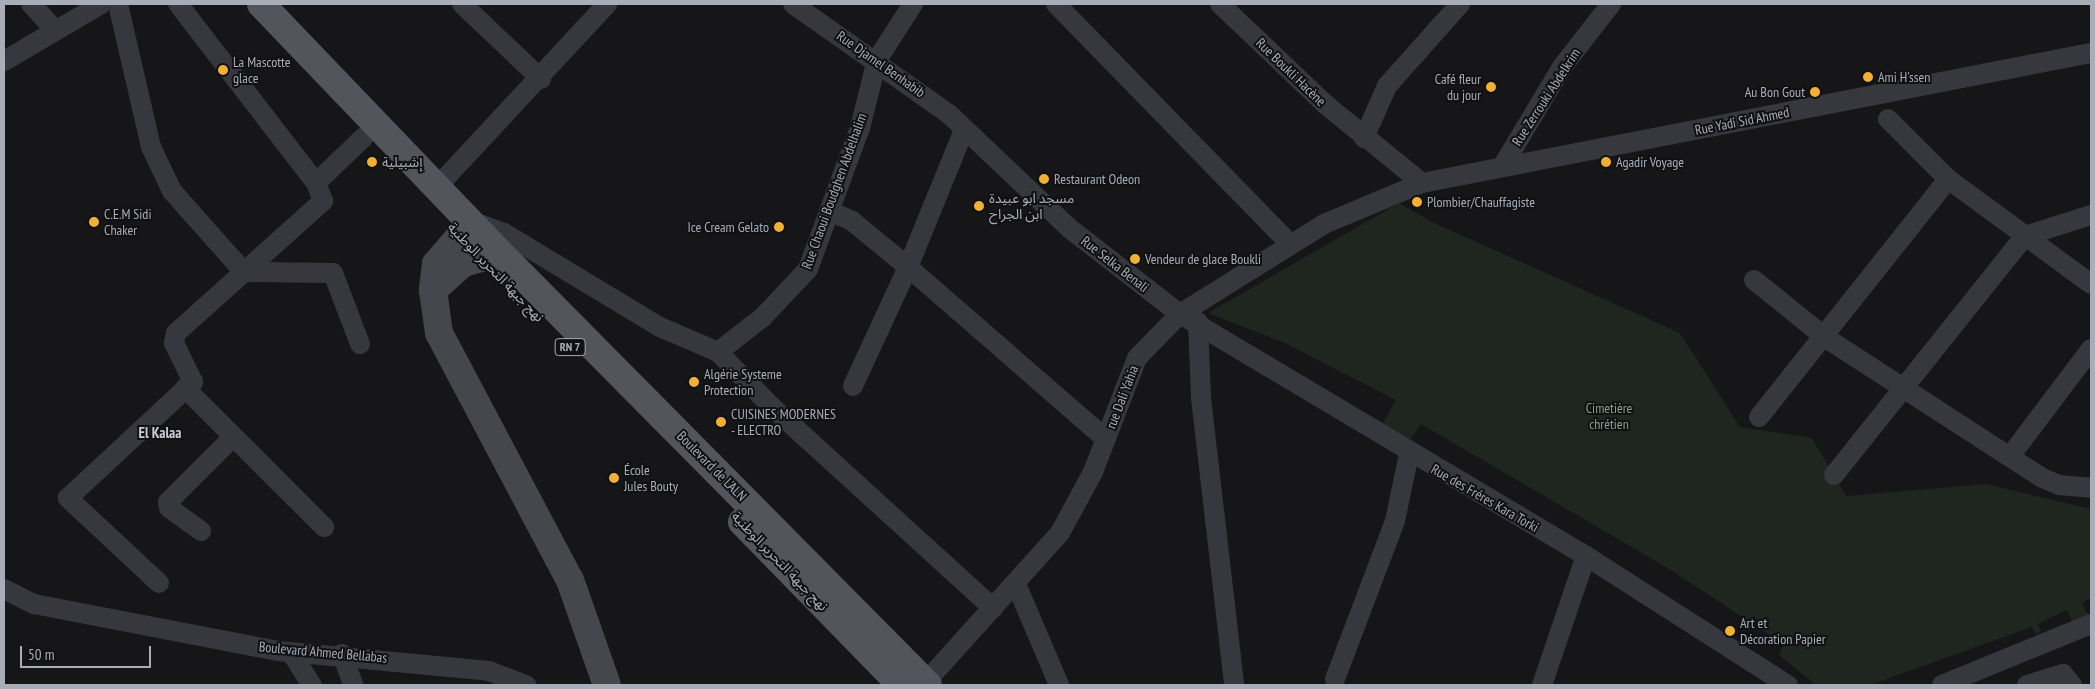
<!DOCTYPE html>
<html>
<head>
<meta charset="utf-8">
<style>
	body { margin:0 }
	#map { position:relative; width:2095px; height:689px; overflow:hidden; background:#161618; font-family:"PT Sans Narrow","Noto Sans Arabic",sans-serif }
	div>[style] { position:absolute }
	.green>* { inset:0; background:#1e261f }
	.minor>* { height:20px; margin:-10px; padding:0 10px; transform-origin:10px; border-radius:10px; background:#37383d }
	.secondary>* { height:28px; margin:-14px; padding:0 14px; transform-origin:14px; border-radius:14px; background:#45474d }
	.primary>* { height:28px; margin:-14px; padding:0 14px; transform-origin:14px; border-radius:14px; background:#53555c }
	.dots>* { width:14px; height:14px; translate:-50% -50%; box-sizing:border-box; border:2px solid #111113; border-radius:50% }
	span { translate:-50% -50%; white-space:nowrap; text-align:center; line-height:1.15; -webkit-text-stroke:4px #111113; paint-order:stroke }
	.shield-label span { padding:1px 4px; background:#111113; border:1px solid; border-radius:4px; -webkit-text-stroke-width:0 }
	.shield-label { font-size:12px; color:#a8adb8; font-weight:700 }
	.poi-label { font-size:14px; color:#a8adb8 }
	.left { translate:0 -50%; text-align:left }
	.right { translate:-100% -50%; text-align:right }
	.street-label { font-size:14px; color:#a8adb8 }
	.park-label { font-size:14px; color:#7fa381 }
	.neighbourhood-label { font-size:15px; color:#c9ccd4; font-weight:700 }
	.frame { position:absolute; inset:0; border:5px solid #a8adb8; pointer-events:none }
	.scale { position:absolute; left:20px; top:646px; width:131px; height:22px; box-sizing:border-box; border:2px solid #a8adb8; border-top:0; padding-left:6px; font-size:15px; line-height:18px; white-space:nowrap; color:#a8adb8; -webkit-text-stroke:4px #111113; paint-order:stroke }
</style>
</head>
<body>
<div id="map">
	<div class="green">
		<i style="clip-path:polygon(1399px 203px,1436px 224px,1680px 333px,1740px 427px,1812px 438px,1846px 496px,1986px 484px,2091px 509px,2091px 598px,2082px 603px,2089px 616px,2074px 626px,2067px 610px,2038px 624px,2041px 631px,2036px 634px,2032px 627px,1870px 685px,1816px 685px,1779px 655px,1784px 644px,1666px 567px,1421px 424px,1410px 439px,1379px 430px,1396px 400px,1285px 343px,1208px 313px)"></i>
	</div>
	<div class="minor">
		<i style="left:31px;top:4px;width:35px;rotate:47deg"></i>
		<i style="left:118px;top:4px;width:147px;rotate:77deg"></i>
		<i style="left:151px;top:147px;width:49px;rotate:64.5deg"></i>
		<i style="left:172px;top:191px;width:108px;rotate:48.4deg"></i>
		<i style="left:244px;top:272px;width:89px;rotate:0.6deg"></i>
		<i style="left:333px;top:273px;width:76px;rotate:69.2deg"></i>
		<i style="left:462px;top:4px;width:109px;rotate:43.5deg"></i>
		<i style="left:793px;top:4px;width:191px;rotate:35.2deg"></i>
		<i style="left:949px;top:114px;width:166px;rotate:43.5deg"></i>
		<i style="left:1069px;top:228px;width:140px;rotate:37.8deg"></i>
		<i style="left:1180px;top:314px;width:473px;rotate:30.8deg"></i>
		<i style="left:1586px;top:556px;width:240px;rotate:32.6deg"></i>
		<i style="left:1056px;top:4px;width:335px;rotate:45.7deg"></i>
		<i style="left:1220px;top:4px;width:145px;rotate:43.6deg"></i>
		<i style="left:1325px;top:104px;width:125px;rotate:39.2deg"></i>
		<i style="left:4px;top:61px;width:113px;rotate:-30.4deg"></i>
		<i style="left:1888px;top:119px;width:85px;rotate:45deg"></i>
		<i style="left:1948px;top:179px;width:177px;rotate:36.3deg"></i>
		<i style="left:964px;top:130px;width:148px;rotate:112.2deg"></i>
		<i style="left:908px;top:267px;width:262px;rotate:41deg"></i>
		<i style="left:1364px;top:138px;width:57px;rotate:-66.1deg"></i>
		<i style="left:1387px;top:86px;width:110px;rotate:-48.3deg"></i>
		<i style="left:1502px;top:167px;width:117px;rotate:-59deg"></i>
		<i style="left:1562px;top:67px;width:80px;rotate:-52.1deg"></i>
		<i style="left:316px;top:183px;width:66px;rotate:-43.8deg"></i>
		<i style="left:437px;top:187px;width:250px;rotate:-47.1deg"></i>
		<i style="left:829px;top:211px;width:25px;rotate:23deg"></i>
		<i style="left:852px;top:221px;width:72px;rotate:39.4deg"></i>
		<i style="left:908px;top:267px;width:131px;rotate:114.8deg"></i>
		<i style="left:470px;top:228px;width:12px;rotate:-14deg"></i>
		<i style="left:482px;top:225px;width:23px;rotate:20deg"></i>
		<i style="left:504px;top:233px;width:182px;rotate:31.1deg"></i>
		<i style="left:660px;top:327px;width:63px;rotate:23.3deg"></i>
		<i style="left:718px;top:352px;width:77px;rotate:45.5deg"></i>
		<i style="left:772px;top:407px;width:299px;rotate:42.3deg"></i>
		<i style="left:1754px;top:280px;width:92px;rotate:38.9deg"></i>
		<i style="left:1826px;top:338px;width:257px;rotate:32.9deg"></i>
		<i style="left:2042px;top:478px;width:18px;rotate:22deg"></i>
		<i style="left:2059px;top:485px;width:32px;rotate:5deg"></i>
		<i style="left:1198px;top:322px;width:76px;rotate:87.7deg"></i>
		<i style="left:1201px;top:398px;width:289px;rotate:83.4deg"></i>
		<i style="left:718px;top:352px;width:57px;rotate:-37.9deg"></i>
		<i style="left:763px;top:317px;width:66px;rotate:-46.8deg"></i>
		<i style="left:808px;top:269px;width:150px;rotate:-69.8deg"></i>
		<i style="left:860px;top:128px;width:70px;rotate:-76deg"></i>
		<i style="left:877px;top:60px;width:67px;rotate:-57.3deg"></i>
		<i style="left:185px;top:388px;width:197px;rotate:45deg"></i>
		<i style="left:1759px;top:417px;width:304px;rotate:-51.5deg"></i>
		<i style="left:2011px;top:455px;width:133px;rotate:-53deg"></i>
		<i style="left:1834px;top:475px;width:306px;rotate:-51.4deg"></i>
		<i style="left:2025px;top:236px;width:69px;rotate:-17.7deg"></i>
		<i style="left:201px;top:531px;width:39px;rotate:-144deg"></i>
		<i style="left:169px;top:508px;width:6px;rotate:-99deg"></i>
		<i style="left:168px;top:502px;width:92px;rotate:-45deg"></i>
		<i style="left:159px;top:583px;width:125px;rotate:-137deg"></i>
		<i style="left:68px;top:498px;width:171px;rotate:-42.9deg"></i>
		<i style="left:193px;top:382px;width:43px;rotate:-116deg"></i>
		<i style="left:174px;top:343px;width:10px;rotate:-79deg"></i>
		<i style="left:176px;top:333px;width:198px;rotate:-41.9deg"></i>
		<i style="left:323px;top:201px;width:19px;rotate:-111deg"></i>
		<i style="left:316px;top:183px;width:226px;rotate:-127.6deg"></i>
		<i style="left:1016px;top:584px;width:110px;rotate:66.9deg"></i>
		<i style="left:4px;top:589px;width:34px;rotate:27deg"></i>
		<i style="left:34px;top:604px;width:249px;rotate:10.9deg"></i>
		<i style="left:279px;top:651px;width:211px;rotate:5.4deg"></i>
		<i style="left:489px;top:671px;width:40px;rotate:21deg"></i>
		<i style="left:291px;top:652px;width:39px;rotate:58deg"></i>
		<i style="left:342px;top:654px;width:33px;rotate:70deg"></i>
		<i style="left:1335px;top:679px;width:169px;rotate:-69.2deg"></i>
		<i style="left:1395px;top:521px;width:68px;rotate:-78.2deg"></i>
		<i style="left:923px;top:685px;width:205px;rotate:-48deg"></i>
		<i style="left:1060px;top:533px;width:69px;rotate:-61.6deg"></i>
		<i style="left:1093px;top:472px;width:122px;rotate:-68.9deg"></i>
		<i style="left:1137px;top:358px;width:62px;rotate:-45.7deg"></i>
		<i style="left:1180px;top:314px;width:170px;rotate:-32deg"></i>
		<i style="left:1324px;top:224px;width:106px;rotate:-22.7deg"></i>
		<i style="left:1422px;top:183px;width:682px;rotate:-11deg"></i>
		<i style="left:1542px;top:685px;width:136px;rotate:-71.2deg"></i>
		<i style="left:1942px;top:685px;width:161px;rotate:-22.3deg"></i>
		<i style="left:2027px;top:685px;width:38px;rotate:-17deg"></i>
		<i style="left:2063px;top:674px;width:14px;rotate:51deg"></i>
	</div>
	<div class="secondary">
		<i style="left:461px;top:235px;width:38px;rotate:131deg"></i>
		<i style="left:436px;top:264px;width:26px;rotate:97deg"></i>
		<i style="left:433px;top:290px;width:43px;rotate:82.1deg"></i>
		<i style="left:439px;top:333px;width:280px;rotate:62.1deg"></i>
		<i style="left:570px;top:580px;width:111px;rotate:70.6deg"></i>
		<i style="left:433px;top:290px;width:40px;rotate:-42deg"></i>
		<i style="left:463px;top:263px;width:20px;rotate:-15deg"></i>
	</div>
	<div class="primary">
		<i style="left:261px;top:4px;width:338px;rotate:46.2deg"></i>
		<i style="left:495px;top:248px;width:615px;rotate:45.26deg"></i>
		<i style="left:742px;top:522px;width:228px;rotate:45.7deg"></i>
	</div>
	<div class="dots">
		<i style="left:223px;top:70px;background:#f2b134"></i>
		<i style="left:1868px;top:77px;background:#f2b134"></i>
		<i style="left:1491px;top:87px;background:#f2b134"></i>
		<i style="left:1815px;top:92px;background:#f2b134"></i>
		<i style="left:372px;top:162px;background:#f2b134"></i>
		<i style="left:1606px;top:162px;background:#f2b134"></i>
		<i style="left:1044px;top:179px;background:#f2b134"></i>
		<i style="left:1417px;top:202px;background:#f2b134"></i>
		<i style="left:979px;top:206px;background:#f2b134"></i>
		<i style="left:94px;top:222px;background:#f2b134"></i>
		<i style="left:779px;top:227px;background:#f2b134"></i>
		<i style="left:1135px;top:259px;background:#f2b134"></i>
		<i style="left:694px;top:382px;background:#f2b134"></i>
		<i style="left:721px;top:422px;background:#f2b134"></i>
		<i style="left:614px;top:478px;background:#f2b134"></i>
		<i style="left:1730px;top:631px;background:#f2b134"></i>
	</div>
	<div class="shield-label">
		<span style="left:570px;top:347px">RN 7</span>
	</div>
	<div class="poi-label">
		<span class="left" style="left:233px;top:70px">La Mascotte<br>glace</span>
		<span class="left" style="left:1878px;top:77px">Ami H'ssen</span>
		<span class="right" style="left:1481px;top:87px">Café fleur<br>du jour</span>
		<span class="right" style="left:1805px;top:92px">Au Bon Gout</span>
		<span class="left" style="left:382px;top:162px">إشبيلية</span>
		<span class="left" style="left:1616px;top:162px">Agadir Voyage</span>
		<span class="left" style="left:1054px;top:179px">Restaurant Odeon</span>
		<span class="left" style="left:989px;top:206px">مسجد ابو عبيدة<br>ابن الجراح</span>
		<span class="left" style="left:1427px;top:202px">Plombier/Chauffagiste</span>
		<span class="left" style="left:104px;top:222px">C.E.M Sidi<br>Chaker</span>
		<span class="right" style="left:769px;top:227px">Ice Cream Gelato</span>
		<span class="left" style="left:1145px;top:259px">Vendeur de glace Boukli</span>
		<span class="left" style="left:704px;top:382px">Algérie Systeme<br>Protection</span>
		<span class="left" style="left:731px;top:422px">CUISINES MODERNES<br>- ELECTRO</span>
		<span class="left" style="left:624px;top:478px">École<br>Jules Bouty</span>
		<span class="left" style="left:1740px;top:631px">Art et<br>Décoration Papier</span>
	</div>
	<div class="street-label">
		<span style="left:881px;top:64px;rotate:35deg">Rue Djamel Benhabib</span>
		<span style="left:1291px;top:72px;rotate:44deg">Rue Boukli Hacène</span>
		<span style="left:1546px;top:97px;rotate:-57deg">Rue Zerrouki Abdelkrim</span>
		<span style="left:1742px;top:121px;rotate:-11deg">Rue Yadi Sid Ahmed</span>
		<span style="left:834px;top:191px;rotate:-70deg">Rue Chaoui Boudghen Abdelhalim</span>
		<span style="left:1115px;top:264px;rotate:38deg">Rue Selka Benali</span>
		<span style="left:496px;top:272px;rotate:46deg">نهج جبهة التحرير الوطنية</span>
		<span style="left:1122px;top:397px;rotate:-69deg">rue Dali Yahia</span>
		<span style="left:712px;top:466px;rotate:45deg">Boulevard de L'ALN</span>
		<span style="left:1485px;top:498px;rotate:30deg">Rue des Fréres Kara Torki</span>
		<span style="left:780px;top:561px;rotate:46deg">نهج جبهة التحرير الوطنية</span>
		<span style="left:323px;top:652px;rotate:5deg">Boulevard Ahmed Bellabas</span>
	</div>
	<div class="park-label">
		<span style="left:1609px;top:416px">Cimetière<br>chrétien</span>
	</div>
	<div class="neighbourhood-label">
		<span style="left:160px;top:433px">El Kalaa</span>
	</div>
	<div class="frame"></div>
	<div class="scale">50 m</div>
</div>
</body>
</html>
